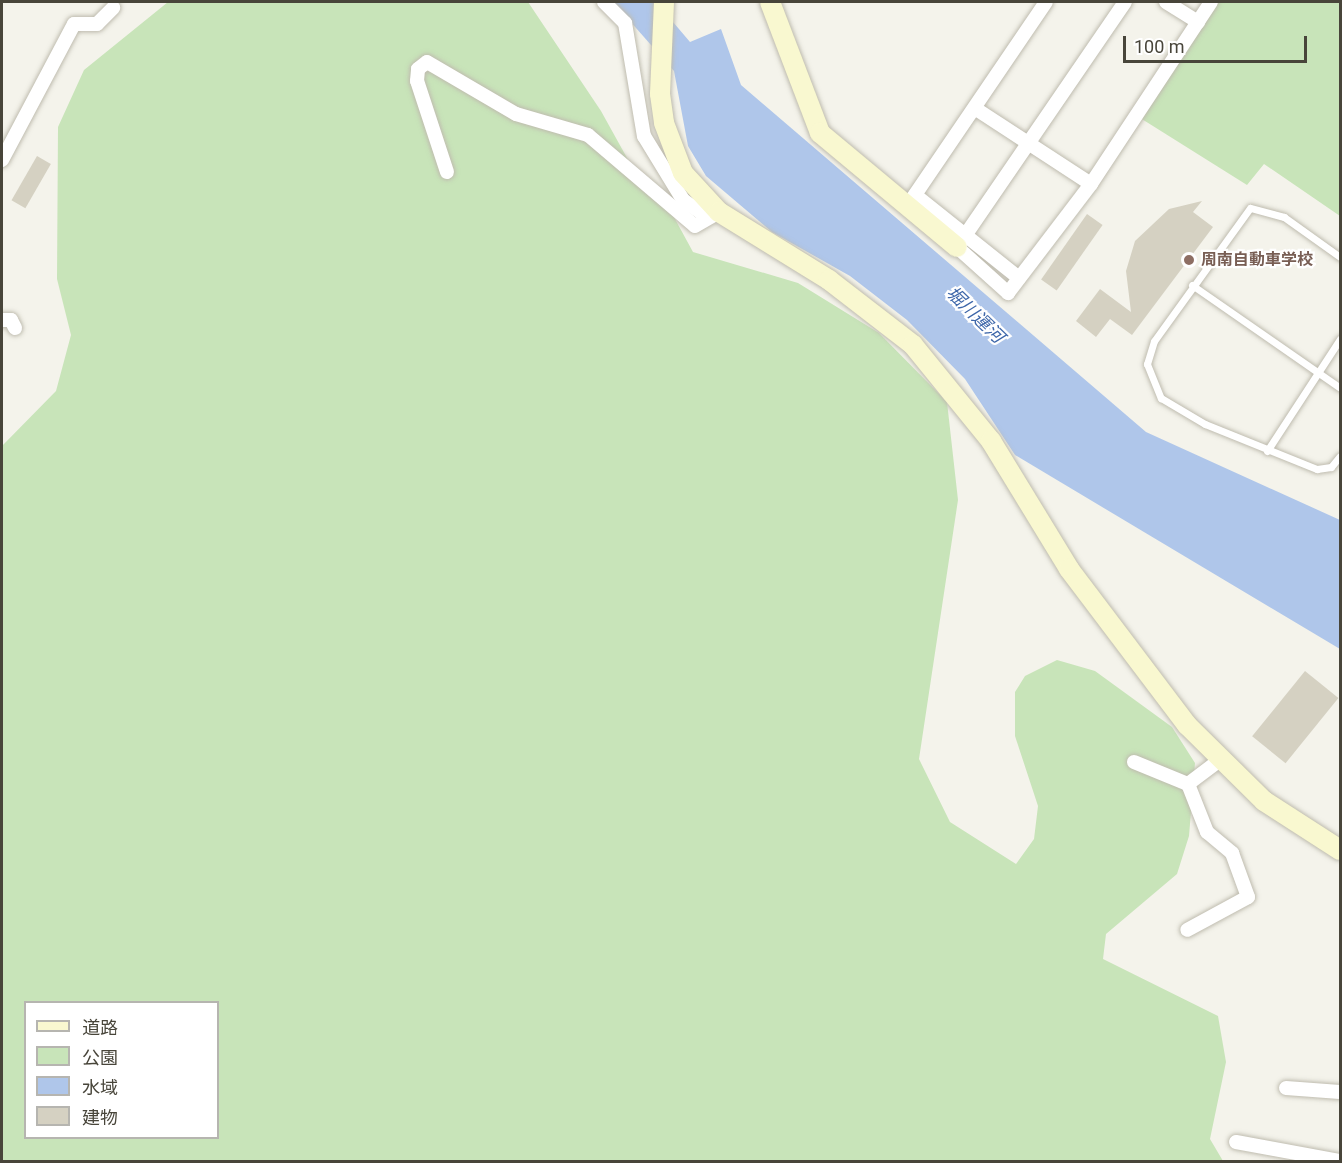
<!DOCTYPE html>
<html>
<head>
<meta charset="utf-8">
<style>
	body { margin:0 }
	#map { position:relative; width:1342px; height:1163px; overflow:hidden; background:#f4f3eb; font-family:Roboto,"Noto Sans JP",sans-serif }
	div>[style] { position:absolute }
	.green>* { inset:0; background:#c8e4b9 }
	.water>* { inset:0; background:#afc6ea }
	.building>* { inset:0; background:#d5d1c2; transform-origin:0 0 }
	.roads { filter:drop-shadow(0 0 2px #bfbcaf) drop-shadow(0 0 2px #bfbcaf) }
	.lane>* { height:7px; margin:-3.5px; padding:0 3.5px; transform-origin:3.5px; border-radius:3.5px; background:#fff }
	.street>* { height:14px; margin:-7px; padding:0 7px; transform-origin:7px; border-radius:7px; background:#fff }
	.secondary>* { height:20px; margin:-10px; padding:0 10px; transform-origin:10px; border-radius:10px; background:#f9f8d0 }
	.dots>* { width:16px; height:16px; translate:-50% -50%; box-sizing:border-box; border:3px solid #fff; border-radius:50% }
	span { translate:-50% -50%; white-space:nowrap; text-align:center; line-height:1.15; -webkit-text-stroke:4.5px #fff; paint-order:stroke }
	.education-label { font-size:16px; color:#785e54; font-weight:700 }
	.left { translate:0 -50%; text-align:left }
	.water-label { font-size:18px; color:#3d66a9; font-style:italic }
	.frame { position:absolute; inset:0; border:3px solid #48453a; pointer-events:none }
	.legend { position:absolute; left:24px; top:1001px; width:195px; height:138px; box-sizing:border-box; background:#fff; border:2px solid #b6b5b0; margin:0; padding:8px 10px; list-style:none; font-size:18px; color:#48453a }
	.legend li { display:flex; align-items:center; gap:12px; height:30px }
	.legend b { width:30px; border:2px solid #b6b5b0 }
	.scale { position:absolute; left:1123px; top:36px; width:184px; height:27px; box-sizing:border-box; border:3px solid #48453a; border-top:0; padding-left:8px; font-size:18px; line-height:21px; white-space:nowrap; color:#48453a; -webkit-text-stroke:4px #fff; paint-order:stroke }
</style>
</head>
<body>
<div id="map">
	<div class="green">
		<i style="clip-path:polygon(evenodd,168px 2px,528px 2px,601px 111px,642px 185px,669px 208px,693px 252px,798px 283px,879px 333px,947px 402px,958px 500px,919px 759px,950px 822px,1016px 864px,1034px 839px,1038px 806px,1015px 736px,1015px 692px,1025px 676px,1057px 660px,1095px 671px,1172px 727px,1195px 763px,1189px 836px,1177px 874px,1106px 934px,1103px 959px,1218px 1016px,1226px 1062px,1210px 1139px,1223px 1161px,2px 1161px,2px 446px,56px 391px,71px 335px,57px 279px,58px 127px,84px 70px,168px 2px,26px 1002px,218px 1002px,218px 1138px,26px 1138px,26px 1002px)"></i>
		<i style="clip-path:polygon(1211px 2px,1340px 2px,1340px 216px,1264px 164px,1247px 185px,1137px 116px)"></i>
	</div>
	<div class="water">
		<i style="clip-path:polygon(613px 2px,656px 2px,690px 42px,721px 29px,741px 85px,1146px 432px,1340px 520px,1340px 649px,1015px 455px,965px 379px,907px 320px,850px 276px,772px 232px,706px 176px,688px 146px,674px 71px)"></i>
	</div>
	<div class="building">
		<i style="left:37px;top:156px;width:16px;height:51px;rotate:30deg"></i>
		<i style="clip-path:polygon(1202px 201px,1193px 212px,1213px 227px,1132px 335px,1110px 319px,1096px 337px,1076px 321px,1100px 289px,1131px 312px,1126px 271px,1135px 241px,1169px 209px)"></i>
		<i style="left:1087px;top:214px;width:19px;height:80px;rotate:35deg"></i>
		<i style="left:1305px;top:671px;width:43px;height:84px;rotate:39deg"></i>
	</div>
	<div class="roads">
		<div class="lane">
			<i style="left:1340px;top:257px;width:69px;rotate:-144.5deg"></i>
			<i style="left:1284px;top:217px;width:35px;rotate:-165deg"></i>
			<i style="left:1250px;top:208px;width:164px;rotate:125.8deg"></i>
			<i style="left:1154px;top:341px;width:24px;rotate:107deg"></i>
			<i style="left:1147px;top:364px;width:37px;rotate:68deg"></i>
			<i style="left:1161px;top:398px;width:51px;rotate:30.6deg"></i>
			<i style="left:1205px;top:424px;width:121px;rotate:21.9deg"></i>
			<i style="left:1317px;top:469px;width:14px;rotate:-8deg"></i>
			<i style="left:1331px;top:467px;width:14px;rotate:-51deg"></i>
			<i style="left:1192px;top:285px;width:180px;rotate:34.8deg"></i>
			<i style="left:1267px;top:451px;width:134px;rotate:-56.9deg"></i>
		</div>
		<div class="street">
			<i style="left:604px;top:2px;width:30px;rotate:45deg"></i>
			<i style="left:625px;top:23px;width:115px;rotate:80.5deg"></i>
			<i style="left:644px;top:136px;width:75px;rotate:58.6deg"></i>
			<i style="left:683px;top:200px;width:29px;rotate:35deg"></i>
			<i style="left:1125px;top:2px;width:297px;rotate:124.4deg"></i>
			<i style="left:957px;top:247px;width:69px;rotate:42deg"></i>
			<i style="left:1008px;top:293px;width:137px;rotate:-52.7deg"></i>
			<i style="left:1091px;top:184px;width:218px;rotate:-56.6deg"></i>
			<i style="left:1166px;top:2px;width:38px;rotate:32deg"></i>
			<i style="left:976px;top:109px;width:137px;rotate:33.1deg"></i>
			<i style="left:2px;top:160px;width:154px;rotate:-62.1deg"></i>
			<i style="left:74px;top:24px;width:23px"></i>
			<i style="left:97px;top:24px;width:23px;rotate:-45deg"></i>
			<i style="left:447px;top:172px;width:96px;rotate:-108.2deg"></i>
			<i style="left:417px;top:81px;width:12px;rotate:-85deg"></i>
			<i style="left:418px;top:69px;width:11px;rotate:-38deg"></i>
			<i style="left:427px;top:62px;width:103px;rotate:30.3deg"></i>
			<i style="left:516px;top:114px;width:75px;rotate:16.3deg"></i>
			<i style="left:588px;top:135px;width:140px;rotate:40.4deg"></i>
			<i style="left:695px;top:226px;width:28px;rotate:-30deg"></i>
			<i style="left:915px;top:195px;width:133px;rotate:38.6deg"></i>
			<i style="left:908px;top:205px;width:245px;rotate:-55.8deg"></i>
			<i style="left:2px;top:320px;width:9px"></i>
			<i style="left:11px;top:320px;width:9px;rotate:63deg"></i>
			<i style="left:1134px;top:762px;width:58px;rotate:22.2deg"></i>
			<i style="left:1188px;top:784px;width:52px;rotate:68.4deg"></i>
			<i style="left:1207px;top:832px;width:33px;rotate:40deg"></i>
			<i style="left:1232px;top:853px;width:47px;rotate:70deg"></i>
			<i style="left:1248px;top:897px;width:69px;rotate:151.6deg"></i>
			<i style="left:1188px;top:784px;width:40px;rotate:-37deg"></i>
			<i style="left:1286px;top:1088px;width:54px;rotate:4.2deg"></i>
			<i style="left:1236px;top:1142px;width:106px;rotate:10.4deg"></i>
		</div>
		<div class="secondary">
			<i style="left:664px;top:2px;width:92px;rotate:92.5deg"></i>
			<i style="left:660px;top:94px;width:29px;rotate:82deg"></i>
			<i style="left:664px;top:123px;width:53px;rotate:69.2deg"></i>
			<i style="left:683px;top:173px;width:53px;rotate:47.3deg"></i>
			<i style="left:719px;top:212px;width:129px;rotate:31.7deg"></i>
			<i style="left:829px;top:280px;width:106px;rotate:37.7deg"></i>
			<i style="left:913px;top:345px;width:124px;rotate:50.9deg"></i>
			<i style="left:991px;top:441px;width:150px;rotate:58.6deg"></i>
			<i style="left:1069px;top:569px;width:196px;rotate:52.9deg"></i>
			<i style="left:1187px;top:725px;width:108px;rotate:44.6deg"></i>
			<i style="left:1264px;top:801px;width:90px;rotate:32.8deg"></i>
			<i style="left:770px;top:2px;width:140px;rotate:69.1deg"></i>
			<i style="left:820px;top:133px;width:178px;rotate:39.8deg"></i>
		</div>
	</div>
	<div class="dots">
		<i style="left:1189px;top:260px;background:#8d6e63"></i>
	</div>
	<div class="education-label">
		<span class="left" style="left:1201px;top:260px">周南自動車学校</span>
	</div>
	<div class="water-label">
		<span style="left:975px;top:315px;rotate:44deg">堀川運河</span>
	</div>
	<div class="frame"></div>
	<ul class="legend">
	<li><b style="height:8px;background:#f9f8d0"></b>道路</li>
	<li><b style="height:16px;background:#c8e4b9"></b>公園</li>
	<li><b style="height:16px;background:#afc6ea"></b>水域</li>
	<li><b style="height:16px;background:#d5d1c2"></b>建物</li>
	</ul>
	<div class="scale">100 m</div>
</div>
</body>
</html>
